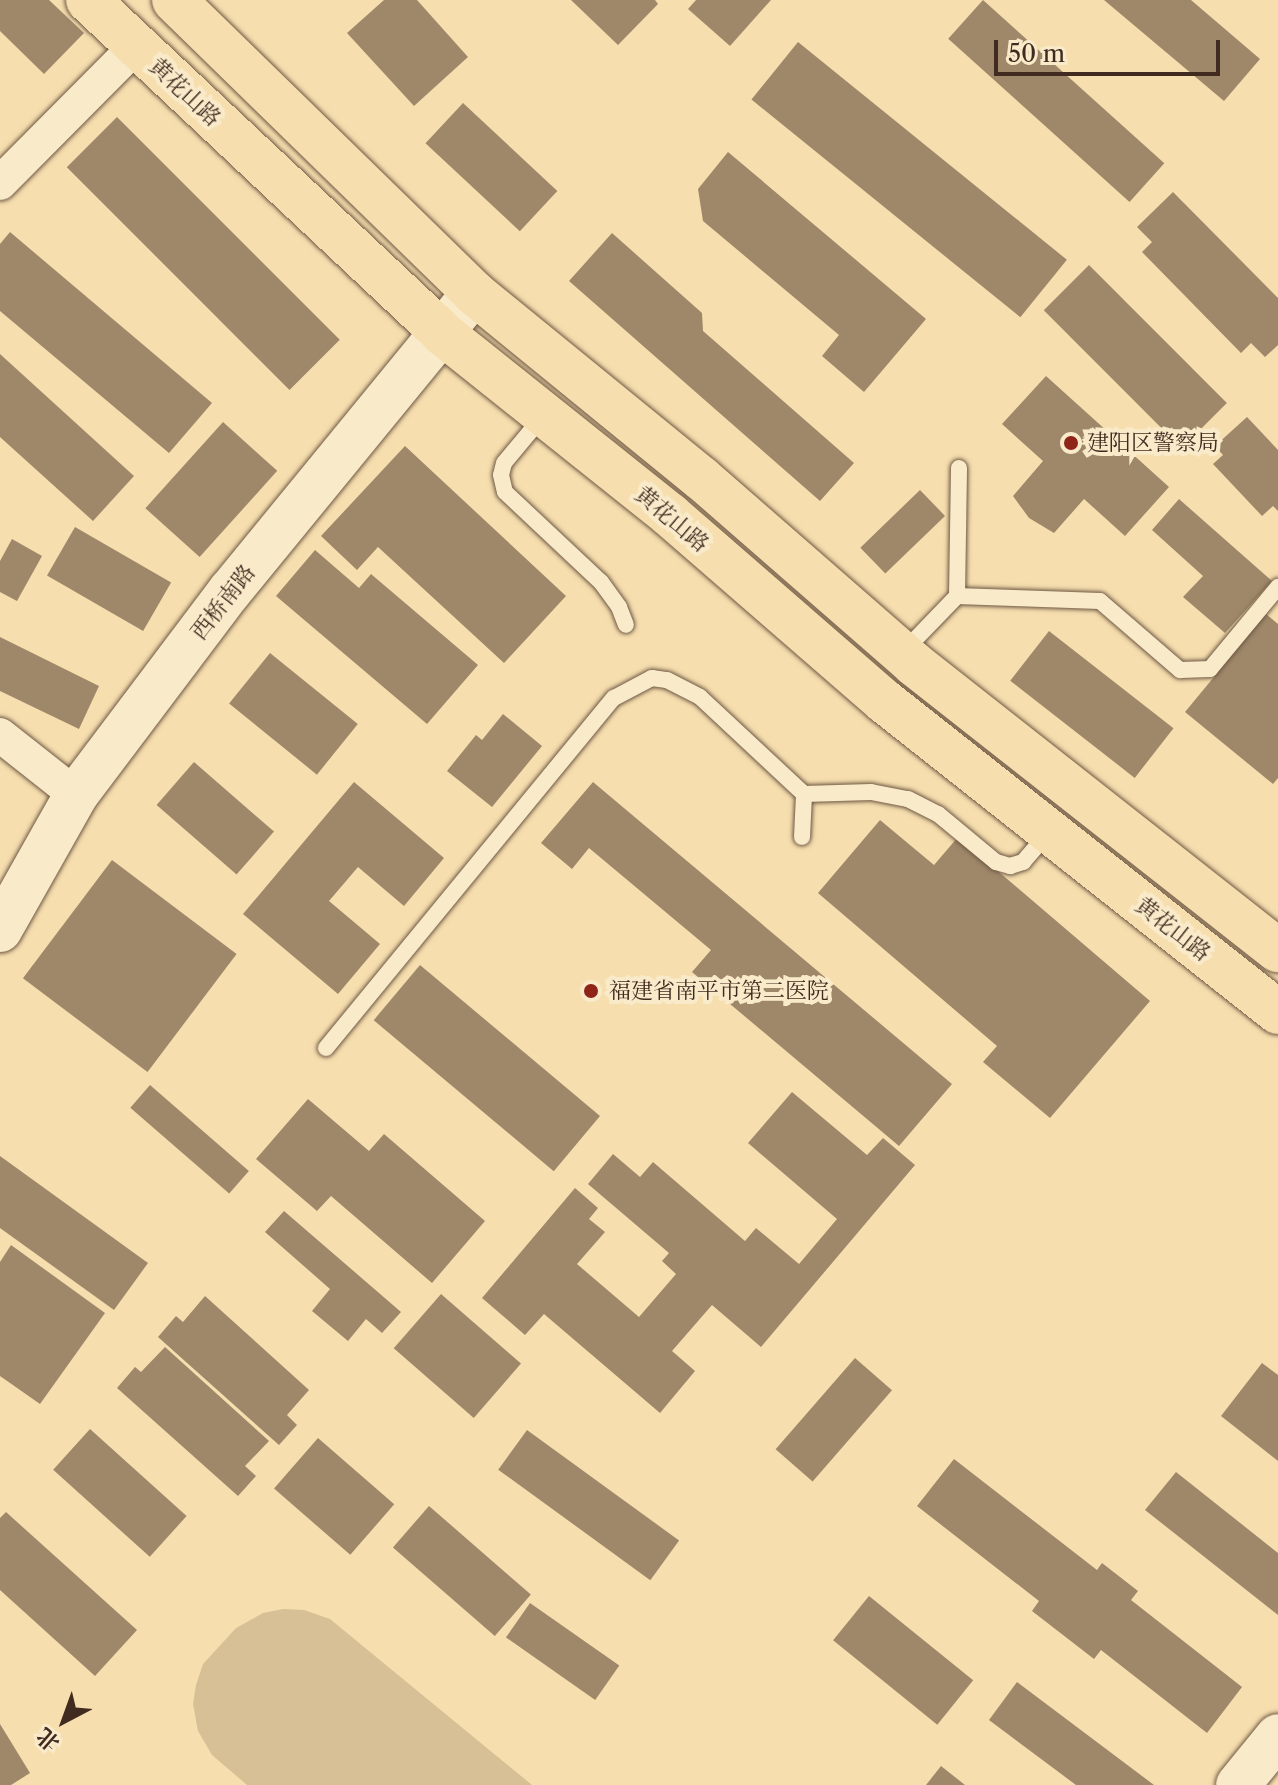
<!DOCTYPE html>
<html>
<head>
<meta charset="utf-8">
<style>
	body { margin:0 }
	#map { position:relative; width:1278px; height:1785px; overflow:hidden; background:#f6deae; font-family:"Libre Caslon Text","Noto Serif SC",serif }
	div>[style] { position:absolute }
	.green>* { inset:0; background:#d7c096 }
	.building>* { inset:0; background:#9f886a; transform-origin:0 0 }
	.roads { filter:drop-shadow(0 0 2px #6e5844) drop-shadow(0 0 2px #6e5844) }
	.lane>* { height:16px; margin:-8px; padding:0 8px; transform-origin:8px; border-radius:8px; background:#f9eaca }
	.street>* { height:34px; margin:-17px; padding:0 17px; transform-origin:17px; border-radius:17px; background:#f9eaca }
	.secondary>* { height:44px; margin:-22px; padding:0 22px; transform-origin:22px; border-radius:22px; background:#f9eaca }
	.primary>* { height:44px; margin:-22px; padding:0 22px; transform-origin:22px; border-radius:22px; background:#f6deae }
	.dots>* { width:22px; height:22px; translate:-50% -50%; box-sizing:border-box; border:4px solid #f9eaca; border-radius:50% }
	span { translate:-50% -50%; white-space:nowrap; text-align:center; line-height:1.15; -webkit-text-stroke:8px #f9eaca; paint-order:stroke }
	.street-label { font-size:22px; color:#412b20 }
	.poi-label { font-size:22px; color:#412b20 }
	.left { translate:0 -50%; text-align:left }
	.north { position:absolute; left:24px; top:1681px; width:80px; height:80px; -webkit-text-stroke:6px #f9eaca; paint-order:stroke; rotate:221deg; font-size:22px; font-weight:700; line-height:32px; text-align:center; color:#412b20 }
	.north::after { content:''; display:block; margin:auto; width:28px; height:36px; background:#412b20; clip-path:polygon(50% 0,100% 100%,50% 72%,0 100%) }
	.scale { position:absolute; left:994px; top:40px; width:226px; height:36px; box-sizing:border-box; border:4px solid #412b20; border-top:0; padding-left:10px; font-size:24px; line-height:28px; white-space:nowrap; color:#412b20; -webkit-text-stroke:6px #f9eaca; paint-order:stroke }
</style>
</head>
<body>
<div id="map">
	<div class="green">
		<i style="clip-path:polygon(283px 1609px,304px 1610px,330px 1619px,532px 1785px,247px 1785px,212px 1755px,198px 1731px,193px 1704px,196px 1685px,203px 1664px,236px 1628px,263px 1613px)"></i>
	</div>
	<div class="building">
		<i style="clip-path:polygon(0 0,49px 0,84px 33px,44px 74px,0 31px)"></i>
		<i style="clip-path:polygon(384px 0,417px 0,468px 57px,414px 106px,347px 33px)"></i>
		<i style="clip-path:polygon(571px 0,655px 0,658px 4px,618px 45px)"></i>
		<i style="clip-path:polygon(696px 0,771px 0,730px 46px,688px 9px)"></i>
		<i style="left:983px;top:0;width:244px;height:52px;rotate:42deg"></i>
		<i style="clip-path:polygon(1104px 0,1191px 0,1260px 59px,1224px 101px)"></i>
		<i style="left:798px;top:42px;width:346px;height:74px;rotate:39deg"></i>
		<i style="left:463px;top:103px;width:129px;height:55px;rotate:43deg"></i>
		<i style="left:117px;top:117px;width:315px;height:71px;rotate:45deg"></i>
		<i style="clip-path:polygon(728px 152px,926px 319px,864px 392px,822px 356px,839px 335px,703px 221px,698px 189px)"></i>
		<i style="clip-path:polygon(1173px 192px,1278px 298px,1278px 345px,1265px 357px,1251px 343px,1241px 353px,1142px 252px,1152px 242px,1137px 227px)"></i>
		<i style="clip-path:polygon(10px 232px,212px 403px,169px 453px,0 311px,0 244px)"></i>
		<i style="clip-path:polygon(612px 233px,702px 313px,703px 331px,854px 463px,820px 501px,569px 281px)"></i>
		<i style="left:1089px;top:265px;width:195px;height:64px;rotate:45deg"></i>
		<i style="clip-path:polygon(0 354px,134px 476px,93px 521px,0 437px)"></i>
		<i style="clip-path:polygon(1046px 376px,1169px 487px,1125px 536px,1084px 499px,1054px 533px,1029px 518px,1013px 496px,1043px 461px,1002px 424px)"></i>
		<i style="clip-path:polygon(1247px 417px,1278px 450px,1278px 511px,1273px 506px,1262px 516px,1213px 464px,1223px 455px,1215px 446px)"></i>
		<i style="left:223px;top:422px;width:73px;height:116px;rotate:42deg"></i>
		<i style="clip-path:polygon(405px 446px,566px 596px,504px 663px,378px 547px,357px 570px,321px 536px)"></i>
		<i style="left:920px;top:490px;width:36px;height:83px;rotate:46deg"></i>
		<i style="clip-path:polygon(1179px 499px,1272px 581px,1225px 633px,1183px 597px,1203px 576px,1152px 530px)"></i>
		<i style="left:75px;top:527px;width:111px;height:56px;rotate:30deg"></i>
		<i style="clip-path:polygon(12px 539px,42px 556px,17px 601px,0 592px,0 561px)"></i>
		<i style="clip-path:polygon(315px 550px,359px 588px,371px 574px,478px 665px,427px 724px,276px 596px)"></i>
		<i style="clip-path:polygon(1266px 614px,1278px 624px,1278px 778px,1273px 784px,1185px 712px)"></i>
		<i style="left:1049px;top:631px;width:158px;height:63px;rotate:38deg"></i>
		<i style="clip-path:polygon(0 637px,99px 686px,79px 729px,0 691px)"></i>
		<i style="left:270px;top:653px;width:113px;height:65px;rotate:39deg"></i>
		<i style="clip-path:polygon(503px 714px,542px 746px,492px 807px,447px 771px,476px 735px,482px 740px)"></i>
		<i style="left:194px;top:762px;width:106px;height:57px;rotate:41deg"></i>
		<i style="clip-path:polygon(354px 782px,444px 858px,404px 906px,358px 867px,329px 901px,380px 944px,338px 994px,243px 914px)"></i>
		<i style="clip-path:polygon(593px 782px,952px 1084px,899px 1146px,692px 972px,711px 950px,589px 848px,572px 869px,541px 843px)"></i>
		<i style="clip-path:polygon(880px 820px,934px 865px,958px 837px,1150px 1001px,1050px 1118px,983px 1062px,997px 1046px,818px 893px)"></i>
		<i style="left:112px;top:860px;width:156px;height:148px;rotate:37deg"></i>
		<i style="left:420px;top:965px;width:235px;height:72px;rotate:40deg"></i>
		<i style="left:150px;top:1085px;width:131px;height:30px;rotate:41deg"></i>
		<i style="clip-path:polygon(792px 1092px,867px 1155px,883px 1138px,915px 1165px,761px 1347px,712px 1305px,672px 1351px,695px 1371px,660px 1413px,544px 1314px,525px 1335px,482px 1298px,575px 1188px,598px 1208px,589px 1219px,605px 1232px,577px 1264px,639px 1317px,676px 1274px,662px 1261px,669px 1253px,588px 1184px,613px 1154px,640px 1177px,653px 1162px,745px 1241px,756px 1228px,799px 1264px,837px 1219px,748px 1143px)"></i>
		<i style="clip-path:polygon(308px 1099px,369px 1151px,384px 1134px,485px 1221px,432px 1283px,331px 1196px,317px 1211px,256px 1159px)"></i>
		<i style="clip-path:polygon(0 1156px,148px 1263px,114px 1310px,0 1228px)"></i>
		<i style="clip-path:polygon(284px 1211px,401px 1312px,382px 1333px,366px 1319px,348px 1341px,312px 1311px,330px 1289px,265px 1232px)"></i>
		<i style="clip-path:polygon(11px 1245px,105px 1313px,40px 1404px,0 1376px,0 1262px)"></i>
		<i style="left:441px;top:1294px;width:106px;height:72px;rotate:41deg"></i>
		<i style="clip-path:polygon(205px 1296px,309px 1390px,287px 1415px,297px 1425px,279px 1445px,158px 1337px,176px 1316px,183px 1322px)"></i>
		<i style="clip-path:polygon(165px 1347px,269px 1441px,245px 1466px,256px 1476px,238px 1496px,117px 1388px,135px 1367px,141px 1372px)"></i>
		<i style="left:855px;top:1358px;width:49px;height:121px;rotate:41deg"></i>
		<i style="clip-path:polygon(1262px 1363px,1278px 1375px,1278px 1461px,1221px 1416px)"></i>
		<i style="left:90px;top:1429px;width:130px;height:55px;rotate:42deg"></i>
		<i style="left:527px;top:1430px;width:188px;height:49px;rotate:36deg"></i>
		<i style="left:318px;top:1438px;width:101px;height:67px;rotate:41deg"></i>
		<i style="clip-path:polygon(954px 1459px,1097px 1570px,1102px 1563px,1138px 1591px,1131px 1600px,1242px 1687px,1207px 1733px,1101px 1650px,1094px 1659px,1032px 1611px,1039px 1601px,917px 1506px)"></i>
		<i style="clip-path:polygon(1176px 1472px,1278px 1553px,1278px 1615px,1145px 1510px)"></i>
		<i style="left:429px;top:1506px;width:135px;height:55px;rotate:41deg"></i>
		<i style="clip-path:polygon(6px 1512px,137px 1630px,95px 1676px,0 1590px,0 1518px)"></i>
		<i style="left:869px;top:1596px;width:134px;height:57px;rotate:39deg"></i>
		<i style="left:530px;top:1603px;width:109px;height:42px;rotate:35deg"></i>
		<i style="clip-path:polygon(1017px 1682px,1154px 1785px,1076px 1785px,989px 1720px)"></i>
		<i style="clip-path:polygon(0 1724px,30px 1773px,11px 1785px,0 1785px)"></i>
		<i style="clip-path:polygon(941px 1766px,965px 1785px,926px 1785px)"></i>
	</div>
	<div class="roads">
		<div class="lane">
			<i style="left:544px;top:415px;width:62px;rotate:129.8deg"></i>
			<i style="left:504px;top:463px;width:12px;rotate:104deg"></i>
			<i style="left:501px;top:475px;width:17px;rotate:77deg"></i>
			<i style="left:505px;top:492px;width:132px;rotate:43.2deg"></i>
			<i style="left:601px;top:582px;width:31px;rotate:54deg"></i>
			<i style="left:619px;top:607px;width:19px;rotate:69deg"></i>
			<i style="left:957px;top:596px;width:128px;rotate:-89.1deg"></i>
			<i style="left:903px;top:652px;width:78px;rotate:-46deg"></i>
			<i style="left:957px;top:596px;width:143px;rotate:2deg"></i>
			<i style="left:1100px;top:601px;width:106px;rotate:40.8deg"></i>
			<i style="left:1180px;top:670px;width:30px;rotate:-2deg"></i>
			<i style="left:1210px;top:669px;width:107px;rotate:-50.3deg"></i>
			<i style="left:802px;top:837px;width:43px;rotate:-87.3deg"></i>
			<i style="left:326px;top:1048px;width:453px;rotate:-50.6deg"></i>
			<i style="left:614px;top:698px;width:43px;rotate:-27.8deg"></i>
			<i style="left:652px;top:678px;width:15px;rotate:8deg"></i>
			<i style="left:667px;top:680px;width:37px;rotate:27deg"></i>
			<i style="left:700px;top:697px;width:142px;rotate:43deg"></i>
			<i style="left:804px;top:794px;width:67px;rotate:-1.7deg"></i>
			<i style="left:871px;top:792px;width:38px;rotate:11deg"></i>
			<i style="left:908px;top:799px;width:34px;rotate:27deg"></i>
			<i style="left:938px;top:814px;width:75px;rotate:39.6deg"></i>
			<i style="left:996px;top:862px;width:15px;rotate:16deg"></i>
			<i style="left:1010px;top:866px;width:14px;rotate:-17deg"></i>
			<i style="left:1023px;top:862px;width:38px;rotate:-49deg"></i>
		</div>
		<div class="street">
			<i style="left:0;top:183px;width:193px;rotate:-45.2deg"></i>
			<i style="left:0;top:735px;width:97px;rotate:38.3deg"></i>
		</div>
		<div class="secondary">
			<i style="left:0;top:930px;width:155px;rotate:-60.6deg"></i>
			<i style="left:76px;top:795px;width:256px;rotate:-53deg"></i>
			<i style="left:230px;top:591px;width:385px;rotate:-50.7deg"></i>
			<i style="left:1238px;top:1785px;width:63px;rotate:-50.8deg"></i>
		</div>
		<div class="primary">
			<i style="left:88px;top:0;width:486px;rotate:43.2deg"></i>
			<i style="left:442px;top:333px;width:292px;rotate:38.6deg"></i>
			<i style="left:670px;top:515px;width:284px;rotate:41deg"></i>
			<i style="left:884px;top:701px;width:502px;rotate:38.29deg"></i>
			<i style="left:174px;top:0;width:419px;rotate:44.3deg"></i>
			<i style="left:474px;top:293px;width:293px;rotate:39.2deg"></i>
			<i style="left:701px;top:478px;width:283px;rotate:41.1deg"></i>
			<i style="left:914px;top:664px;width:463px;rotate:38.2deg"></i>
		</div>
	</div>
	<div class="dots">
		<i style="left:1071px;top:443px;background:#8f2418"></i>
		<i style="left:591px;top:991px;background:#8f2418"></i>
	</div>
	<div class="street-label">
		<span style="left:185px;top:92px;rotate:43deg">黄花山路</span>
		<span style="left:672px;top:519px;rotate:40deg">黄花山路</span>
		<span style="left:223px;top:602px;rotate:-52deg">西桥南路</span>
		<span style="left:1173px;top:929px;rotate:38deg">黄花山路</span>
	</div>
	<div class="poi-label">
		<span class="left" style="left:1087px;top:443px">建阳区警察局</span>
		<span class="left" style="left:609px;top:991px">福建省南平市第二医院</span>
	</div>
	<div class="north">北</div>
	<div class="scale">50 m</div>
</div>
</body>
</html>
